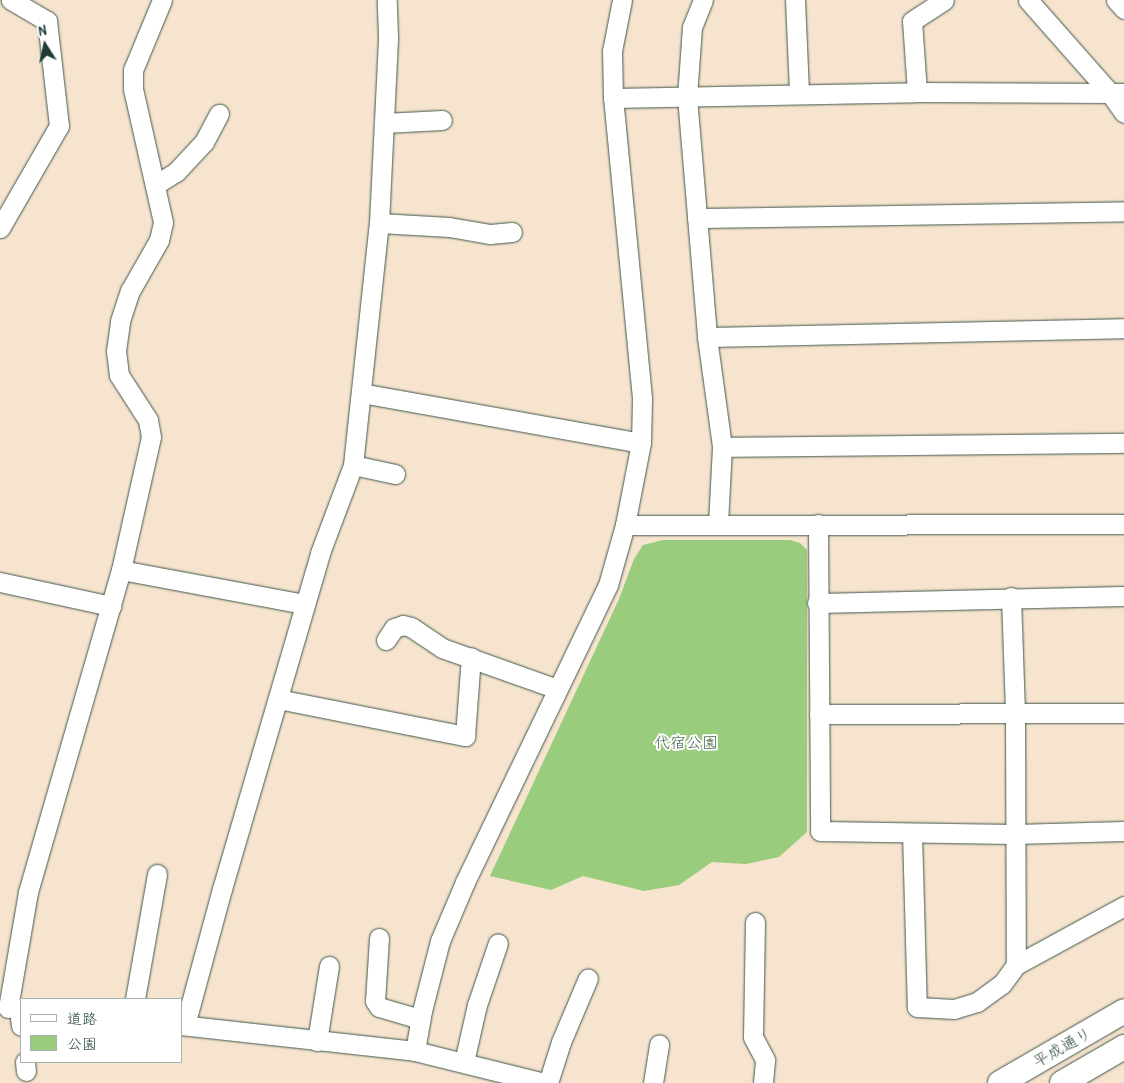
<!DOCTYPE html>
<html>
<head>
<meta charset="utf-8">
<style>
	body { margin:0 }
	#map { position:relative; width:1124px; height:1083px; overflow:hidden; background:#f6e4ce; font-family:"Patrick Hand","Klee One",sans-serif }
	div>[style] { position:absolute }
	.green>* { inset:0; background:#99cc7c }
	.roads { filter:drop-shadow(0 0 1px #3f564b) drop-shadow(0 0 1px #3f564b) }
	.minor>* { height:19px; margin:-9.5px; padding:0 9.5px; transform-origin:9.5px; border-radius:9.5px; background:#fff }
	.tertiary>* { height:24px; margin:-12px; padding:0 12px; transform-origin:12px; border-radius:12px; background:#fff }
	span { translate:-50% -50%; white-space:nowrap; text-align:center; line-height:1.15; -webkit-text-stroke:4px #fff; paint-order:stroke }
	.park-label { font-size:16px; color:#3e6146 }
	.street-label { font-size:16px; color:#1f3d34 }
	.legend { position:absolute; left:20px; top:998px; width:162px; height:65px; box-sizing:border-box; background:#fff; border:1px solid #a5b1ae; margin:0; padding:6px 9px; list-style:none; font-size:15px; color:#1f3d34 }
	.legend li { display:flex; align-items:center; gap:10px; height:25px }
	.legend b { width:25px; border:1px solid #a5b1ae }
	.north { position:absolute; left:20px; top:20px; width:50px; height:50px; -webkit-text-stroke:4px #fff; paint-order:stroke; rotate:350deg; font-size:14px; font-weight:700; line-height:20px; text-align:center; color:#1f3d34 }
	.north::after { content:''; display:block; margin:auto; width:18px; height:22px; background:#1f3d34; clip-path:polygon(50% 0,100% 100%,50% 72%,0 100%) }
</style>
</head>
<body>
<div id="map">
	<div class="green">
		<i style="clip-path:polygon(663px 540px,790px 540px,800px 543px,807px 550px,807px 832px,779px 857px,746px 864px,712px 862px,679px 885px,644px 891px,583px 876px,551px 890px,490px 876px,619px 599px,634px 559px,643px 545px)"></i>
	</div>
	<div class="roads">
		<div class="minor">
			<i style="left:703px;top:0;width:29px;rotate:112deg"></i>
			<i style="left:692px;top:27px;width:70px;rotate:94.1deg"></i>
			<i style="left:687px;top:97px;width:241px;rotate:85.2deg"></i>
			<i style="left:707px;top:337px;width:111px;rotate:82.2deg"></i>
			<i style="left:722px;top:447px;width:76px;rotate:93deg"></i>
			<i style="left:795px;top:0;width:93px;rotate:87.5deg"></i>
			<i style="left:1028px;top:0;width:124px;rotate:48.6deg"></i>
			<i style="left:1110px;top:93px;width:24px;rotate:55deg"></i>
			<i style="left:1116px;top:0;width:12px;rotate:48deg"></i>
			<i style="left:917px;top:92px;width:71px;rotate:-94deg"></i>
			<i style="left:912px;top:21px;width:38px;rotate:-33deg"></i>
			<i style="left:613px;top:98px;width:304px;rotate:-1.1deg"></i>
			<i style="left:917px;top:92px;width:207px;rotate:0.3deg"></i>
			<i style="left:384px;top:123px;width:58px;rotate:-3deg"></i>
			<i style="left:155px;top:185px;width:25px;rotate:-32deg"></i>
			<i style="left:176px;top:172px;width:41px;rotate:-47deg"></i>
			<i style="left:204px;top:142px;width:32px;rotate:-62deg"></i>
			<i style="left:697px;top:218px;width:427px;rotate:-0.9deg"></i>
			<i style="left:379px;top:223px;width:70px;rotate:3.3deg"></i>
			<i style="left:449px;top:227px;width:42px;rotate:9.7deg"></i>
			<i style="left:490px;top:234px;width:22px;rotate:-5deg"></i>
			<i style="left:0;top:228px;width:118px;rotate:-60deg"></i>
			<i style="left:59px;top:126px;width:106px;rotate:-96.5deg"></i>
			<i style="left:47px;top:21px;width:42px;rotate:-149.7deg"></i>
			<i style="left:707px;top:337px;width:417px;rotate:-1.2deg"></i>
			<i style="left:361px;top:393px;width:284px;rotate:10.1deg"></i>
			<i style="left:722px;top:447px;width:402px;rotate:-0.6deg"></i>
			<i style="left:353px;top:465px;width:43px;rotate:12.1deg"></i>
			<i style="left:818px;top:524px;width:307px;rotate:89.6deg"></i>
			<i style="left:820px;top:831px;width:194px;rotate:0.9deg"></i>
			<i style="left:1014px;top:834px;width:110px;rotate:-1.6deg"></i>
			<i style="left:625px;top:525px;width:499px;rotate:-0.1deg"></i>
			<i style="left:121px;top:570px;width:187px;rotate:10.5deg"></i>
			<i style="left:0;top:582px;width:114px;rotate:12.2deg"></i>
			<i style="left:1011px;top:597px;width:117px;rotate:88deg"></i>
			<i style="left:1015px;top:714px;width:251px;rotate:89.8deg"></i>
			<i style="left:817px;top:603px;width:307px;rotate:-1.3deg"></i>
			<i style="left:386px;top:640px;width:14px;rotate:-56deg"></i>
			<i style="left:394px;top:628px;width:9px;rotate:-18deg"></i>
			<i style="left:403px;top:625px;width:8px;rotate:14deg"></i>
			<i style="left:411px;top:627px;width:37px;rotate:34deg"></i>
			<i style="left:442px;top:648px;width:122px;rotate:19.6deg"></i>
			<i style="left:278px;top:699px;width:191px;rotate:11.2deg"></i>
			<i style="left:465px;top:736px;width:79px;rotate:-85.7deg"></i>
			<i style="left:819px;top:714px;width:305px;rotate:-0.2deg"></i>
			<i style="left:912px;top:833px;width:174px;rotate:88.4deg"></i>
			<i style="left:917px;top:1007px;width:37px;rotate:3deg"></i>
			<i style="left:954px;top:1009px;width:24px;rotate:-17deg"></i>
			<i style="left:977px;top:1002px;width:31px;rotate:-36deg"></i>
			<i style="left:1002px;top:984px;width:24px;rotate:-54deg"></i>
			<i style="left:1016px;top:965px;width:123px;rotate:-28.6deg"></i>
			<i style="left:755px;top:922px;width:115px;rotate:91deg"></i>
			<i style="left:753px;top:1037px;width:26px;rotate:62deg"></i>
			<i style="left:765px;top:1060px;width:23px;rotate:95deg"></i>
			<i style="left:379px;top:938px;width:63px;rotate:93.6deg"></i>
			<i style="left:375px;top:1001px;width:7px;rotate:56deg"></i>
			<i style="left:379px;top:1007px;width:43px;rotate:16.3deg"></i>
			<i style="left:135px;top:999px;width:127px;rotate:-80deg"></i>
			<i style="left:8px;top:1008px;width:118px;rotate:-80.2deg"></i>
			<i style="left:28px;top:892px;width:335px;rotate:-73.9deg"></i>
			<i style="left:121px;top:570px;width:136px;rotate:-77.3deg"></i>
			<i style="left:151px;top:437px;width:17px;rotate:-100deg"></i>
			<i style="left:148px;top:420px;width:54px;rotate:-122.8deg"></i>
			<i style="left:119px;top:375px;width:24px;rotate:-97deg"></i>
			<i style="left:116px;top:351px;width:30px;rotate:-82deg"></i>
			<i style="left:120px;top:321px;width:32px;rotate:-72deg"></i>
			<i style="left:130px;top:291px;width:59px;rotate:-60.4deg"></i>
			<i style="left:159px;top:240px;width:18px;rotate:-77deg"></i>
			<i style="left:163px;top:222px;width:136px;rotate:-102.7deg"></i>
			<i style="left:133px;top:89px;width:19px;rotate:-90deg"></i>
			<i style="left:133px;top:70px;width:76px;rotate:-67.5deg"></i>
			<i style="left:19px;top:1009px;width:17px;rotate:83deg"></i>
			<i style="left:181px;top:1025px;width:235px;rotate:6.3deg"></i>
			<i style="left:415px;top:1051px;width:133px;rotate:13.9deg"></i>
			<i style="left:185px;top:1025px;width:141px;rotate:-74.8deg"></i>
			<i style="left:222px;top:889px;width:350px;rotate:-73.7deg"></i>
			<i style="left:320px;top:553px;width:94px;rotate:-69.4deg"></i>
			<i style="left:353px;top:465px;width:243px;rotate:-83.9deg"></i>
			<i style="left:379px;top:223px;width:186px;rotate:-87.2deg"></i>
			<i style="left:388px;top:37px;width:37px;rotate:-92deg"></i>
			<i style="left:317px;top:1041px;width:76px;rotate:-80.9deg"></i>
			<i style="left:415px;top:1051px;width:41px;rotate:-80.1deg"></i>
			<i style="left:422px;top:1011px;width:72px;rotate:-75.6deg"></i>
			<i style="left:440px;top:941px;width:64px;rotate:-67deg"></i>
			<i style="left:465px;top:882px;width:330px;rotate:-64.3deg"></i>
			<i style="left:608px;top:585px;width:62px;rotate:-74.2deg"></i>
			<i style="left:625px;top:525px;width:84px;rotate:-79deg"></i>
			<i style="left:641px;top:443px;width:45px;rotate:-88.7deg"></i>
			<i style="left:642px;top:398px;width:301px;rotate:-95.5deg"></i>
			<i style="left:613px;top:98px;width:47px;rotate:-91.2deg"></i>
			<i style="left:612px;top:51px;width:52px;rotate:-78.9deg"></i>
			<i style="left:25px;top:1062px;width:9px;rotate:84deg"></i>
			<i style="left:464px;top:1062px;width:58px;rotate:-77.2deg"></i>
			<i style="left:477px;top:1005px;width:65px;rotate:-71.3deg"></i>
			<i style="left:548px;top:1083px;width:43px;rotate:-72.4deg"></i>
			<i style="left:561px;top:1042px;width:69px;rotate:-67.1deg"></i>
			<i style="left:653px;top:1083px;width:39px;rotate:-81deg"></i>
		</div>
		<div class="tertiary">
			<i style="left:1000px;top:1083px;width:143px;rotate:-30.1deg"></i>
			<i style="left:1062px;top:1083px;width:72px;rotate:-30.1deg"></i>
		</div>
	</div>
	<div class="park-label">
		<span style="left:686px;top:742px">代宿公園</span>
	</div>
	<div class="street-label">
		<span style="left:1062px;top:1047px;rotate:-30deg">平成通り</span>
	</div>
	<ul class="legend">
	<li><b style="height:6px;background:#fff"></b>道路</li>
	<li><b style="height:14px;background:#99cc7c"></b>公園</li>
	</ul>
	<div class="north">N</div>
</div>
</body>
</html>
